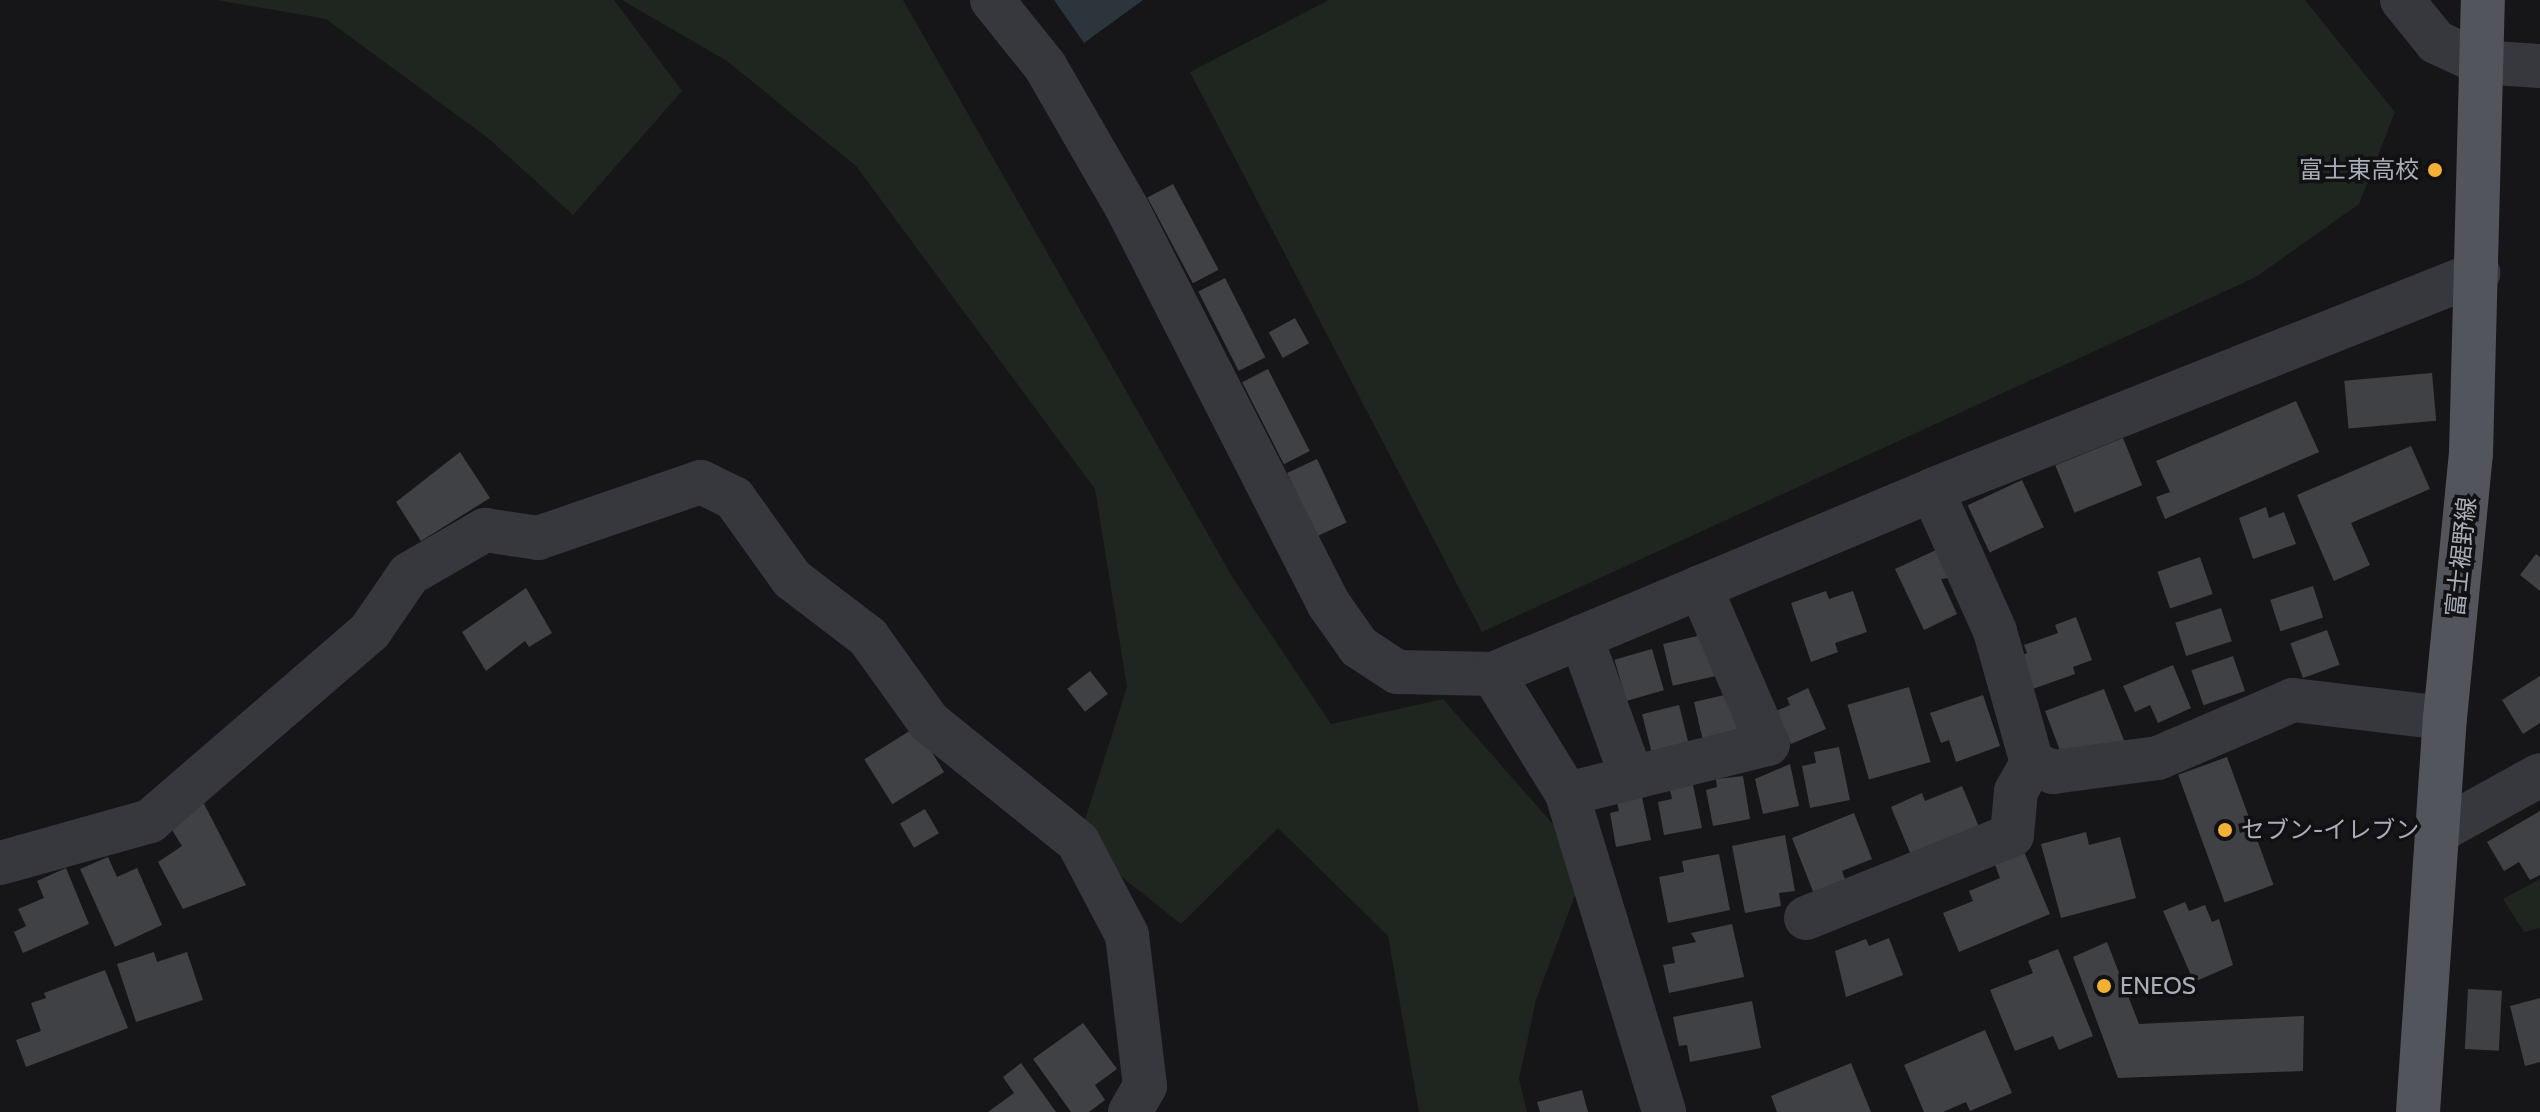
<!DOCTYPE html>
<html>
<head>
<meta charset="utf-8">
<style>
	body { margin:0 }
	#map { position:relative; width:2540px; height:1112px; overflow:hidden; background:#161618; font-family:Cabin,"Noto Sans JP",sans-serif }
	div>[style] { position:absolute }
	.green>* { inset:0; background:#1e261f }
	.water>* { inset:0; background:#2c353c }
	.building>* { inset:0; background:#404145; transform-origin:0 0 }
	.minor>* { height:44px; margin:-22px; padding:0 22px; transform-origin:22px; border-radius:22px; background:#37383d }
	.major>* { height:44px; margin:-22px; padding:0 22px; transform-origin:22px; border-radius:22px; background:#53555c }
	.dots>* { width:22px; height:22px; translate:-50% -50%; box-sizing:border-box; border:4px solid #111113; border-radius:50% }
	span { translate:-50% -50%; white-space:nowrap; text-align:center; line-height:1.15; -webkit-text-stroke:7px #111113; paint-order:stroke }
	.poi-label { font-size:24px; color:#a8adb8 }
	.right { translate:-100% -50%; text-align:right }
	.left { translate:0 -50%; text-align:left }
	.street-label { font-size:24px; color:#a8adb8 }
</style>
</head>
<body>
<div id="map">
	<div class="green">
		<i style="clip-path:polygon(216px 0,614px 0,682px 91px,573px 215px,488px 138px,326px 19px)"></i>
		<i style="clip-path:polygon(622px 0,903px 0,1233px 578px,1331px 724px,1443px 699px,1587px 863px,1536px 1000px,1519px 1079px,1527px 1112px,1419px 1112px,1388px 936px,1278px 828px,1181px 924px,1078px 842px,1127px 687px,1095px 489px,856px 166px,727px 61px)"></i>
		<i style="clip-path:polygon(1329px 0,2305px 0,2395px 112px,2359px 204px,2256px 277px,1482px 632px,1190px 72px)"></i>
		<i style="clip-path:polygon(2540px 879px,2540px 928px,2524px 932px,2503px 899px)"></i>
	</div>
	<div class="water">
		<i style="clip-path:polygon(1054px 0,1143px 0,1084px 43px)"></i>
	</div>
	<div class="building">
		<i style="left:1173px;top:184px;width:97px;height:29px;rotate:62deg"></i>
		<i style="left:1225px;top:278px;width:89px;height:30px;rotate:63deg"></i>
		<i style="left:1295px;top:318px;width:29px;height:30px;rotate:61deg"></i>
		<i style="left:1268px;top:369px;width:92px;height:29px;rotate:63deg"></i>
		<i style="left:2432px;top:373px;width:48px;height:88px;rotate:85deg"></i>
		<i style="clip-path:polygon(2296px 401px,2319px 452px,2165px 519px,2156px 497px,2170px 492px,2156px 461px)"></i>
		<i style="left:2123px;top:438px;width:51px;height:73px;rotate:68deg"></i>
		<i style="clip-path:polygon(2411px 446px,2430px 489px,2351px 523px,2370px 565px,2334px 581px,2297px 495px)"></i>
		<i style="clip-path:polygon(460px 452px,490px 498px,421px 541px,396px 502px)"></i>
		<i style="left:1317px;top:459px;width:70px;height:33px;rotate:65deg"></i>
		<i style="left:2022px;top:480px;width:52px;height:60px;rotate:65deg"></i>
		<i style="clip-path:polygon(2266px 507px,2269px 518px,2284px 512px,2296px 544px,2253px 559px,2239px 518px)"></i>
		<i style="clip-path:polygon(1936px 550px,1949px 578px,1941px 579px,1957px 614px,1924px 630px,1895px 569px)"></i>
		<i style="clip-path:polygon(2536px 554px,2540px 557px,2540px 591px,2520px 575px)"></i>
		<i style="left:2200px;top:557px;width:39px;height:45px;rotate:71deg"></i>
		<i style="left:2313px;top:586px;width:33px;height:45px;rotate:72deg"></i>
		<i style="clip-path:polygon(526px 588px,552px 633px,529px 647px,525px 641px,486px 671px,462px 632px)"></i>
		<i style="clip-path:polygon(1826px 591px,1829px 599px,1853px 591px,1867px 632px,1835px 643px,1838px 652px,1811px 662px,1791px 603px)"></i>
		<i style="left:2221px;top:608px;width:35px;height:48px;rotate:72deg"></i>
		<i style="clip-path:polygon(2076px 617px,2092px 660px,2073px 667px,2075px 674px,2030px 690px,2018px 657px,2027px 653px,2024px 645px,2058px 633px,2055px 625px)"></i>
		<i style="left:2327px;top:630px;width:37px;height:39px;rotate:70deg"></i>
		<i style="left:1706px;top:634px;width:43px;height:44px;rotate:77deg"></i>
		<i style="left:1652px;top:649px;width:43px;height:39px;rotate:74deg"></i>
		<i style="left:2233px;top:656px;width:37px;height:44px;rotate:71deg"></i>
		<i style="clip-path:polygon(2173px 665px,2191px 708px,2158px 723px,2150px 705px,2135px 712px,2123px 686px)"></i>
		<i style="left:1090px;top:671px;width:29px;height:29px;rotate:52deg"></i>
		<i style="clip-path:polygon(2540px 676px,2540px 723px,2523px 734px,2502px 700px)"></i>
		<i style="left:1909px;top:687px;width:78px;height:64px;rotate:74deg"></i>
		<i style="clip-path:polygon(1808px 688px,1826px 729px,1791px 744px,1776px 711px,1790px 705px,1787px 698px)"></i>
		<i style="clip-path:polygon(2104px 689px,2125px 743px,2061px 753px,2045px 711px)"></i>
		<i style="left:1733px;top:693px;width:39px;height:40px;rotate:77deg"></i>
		<i style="clip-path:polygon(1983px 695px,2000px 746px,1956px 762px,1949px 740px,1941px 743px,1930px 713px)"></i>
		<i style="left:1679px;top:705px;width:41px;height:38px;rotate:76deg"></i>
		<i style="left:916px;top:727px;width:53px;height:61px;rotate:58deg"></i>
		<i style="clip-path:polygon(1839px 747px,1850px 800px,1810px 808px,1802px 766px,1816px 763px,1814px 752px)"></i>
		<i style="left:2227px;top:757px;width:136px;height:52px;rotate:70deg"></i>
		<i style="clip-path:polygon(1790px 764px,1799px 806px,1763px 814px,1755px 779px)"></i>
		<i style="clip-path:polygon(1743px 776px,1750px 819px,1713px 826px,1706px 790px,1717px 787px,1716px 779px)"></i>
		<i style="clip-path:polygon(1693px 785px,1702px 828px,1664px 835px,1658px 802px,1672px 799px,1670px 790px)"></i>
		<i style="clip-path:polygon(1962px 786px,1979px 827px,1911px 855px,1891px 807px,1922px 793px,1925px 801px)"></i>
		<i style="clip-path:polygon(1642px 797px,1651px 840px,1616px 847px,1610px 813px,1619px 811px,1617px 802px)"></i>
		<i style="clip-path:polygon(201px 798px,246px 885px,183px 909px,158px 862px,182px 846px,169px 825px)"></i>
		<i style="left:925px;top:809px;width:28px;height:29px;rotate:60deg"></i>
		<i style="clip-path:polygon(2540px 811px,2540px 875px,2530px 880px,2519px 862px,2504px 871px,2487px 842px)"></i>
		<i style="clip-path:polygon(1854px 813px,1872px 859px,1842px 871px,1846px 882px,1814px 894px,1792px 838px)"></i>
		<i style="clip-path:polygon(2086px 832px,2089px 845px,2120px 837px,2136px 898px,2061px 918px,2041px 844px)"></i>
		<i style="clip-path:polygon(1785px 835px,1795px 891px,1779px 893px,1781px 906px,1745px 913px,1732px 846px)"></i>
		<i style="clip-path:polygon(2023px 849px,2050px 914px,1959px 952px,1943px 913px,1973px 901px,1969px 891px,2000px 878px,1994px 862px)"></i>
		<i style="clip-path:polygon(1719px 854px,1730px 910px,1668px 923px,1659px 877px,1684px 872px,1682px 861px)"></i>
		<i style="clip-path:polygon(108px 857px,117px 877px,137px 868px,162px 925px,115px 947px,80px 869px)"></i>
		<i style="clip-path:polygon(66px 868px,89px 924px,23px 953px,14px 932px,26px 926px,18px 909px,44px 898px,37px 881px)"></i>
		<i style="clip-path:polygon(2185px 902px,2189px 911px,2205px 905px,2212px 922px,2219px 919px,2233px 965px,2194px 982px,2163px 911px)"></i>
		<i style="clip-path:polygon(1732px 924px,1744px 977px,1669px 993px,1663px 965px,1675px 963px,1672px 947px,1696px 942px,1691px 933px)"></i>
		<i style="clip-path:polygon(1889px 938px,1903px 975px,1846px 997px,1835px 951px,1866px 939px,1869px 946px)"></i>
		<i style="clip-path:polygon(2107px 942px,2139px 1024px,2304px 1016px,2303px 1071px,2118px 1078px,2073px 957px)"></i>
		<i style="clip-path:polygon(2058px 949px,2093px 1036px,2059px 1050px,2053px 1036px,2015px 1051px,1990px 990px,2033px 973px,2028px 961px)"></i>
		<i style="clip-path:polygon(154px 952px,157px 962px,187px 952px,203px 1000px,136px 1022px,117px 964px)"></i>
		<i style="clip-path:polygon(105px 970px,128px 1028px,26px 1067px,16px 1040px,41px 1031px,31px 1003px,46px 998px,44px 993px)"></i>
		<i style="left:2468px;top:989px;width:34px;height:60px;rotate:3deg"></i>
		<i style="clip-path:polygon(2540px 998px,2540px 1062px,2525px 1066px,2510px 1006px)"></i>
		<i style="clip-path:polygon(1752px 1001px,1761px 1048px,1690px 1062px,1687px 1045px,1679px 1046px,1673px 1017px)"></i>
		<i style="clip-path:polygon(1083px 1023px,1117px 1069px,1095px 1085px,1105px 1100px,1089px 1112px,1071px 1112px,1033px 1059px)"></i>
		<i style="clip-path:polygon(1985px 1030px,2012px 1093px,1970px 1111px,1966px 1102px,1943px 1112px,1924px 1112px,1904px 1065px)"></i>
		<i style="clip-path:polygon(1021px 1063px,1056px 1112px,988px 1112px,1014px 1093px,1003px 1077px)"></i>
		<i style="clip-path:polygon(1851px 1063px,1871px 1112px,1777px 1112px,1771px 1096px)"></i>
		<i style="clip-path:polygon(1582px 1090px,1588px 1112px,1540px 1112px,1537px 1102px)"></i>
	</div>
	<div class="minor">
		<i style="left:992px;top:0;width:85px;rotate:51.2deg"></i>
		<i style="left:1045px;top:66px;width:166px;rotate:60deg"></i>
		<i style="left:1128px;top:210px;width:441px;rotate:63deg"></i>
		<i style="left:1328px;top:603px;width:54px;rotate:54.8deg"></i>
		<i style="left:1359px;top:647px;width:45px;rotate:33.3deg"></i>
		<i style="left:1397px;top:672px;width:96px;rotate:1.2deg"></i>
		<i style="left:1493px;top:674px;width:476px;rotate:-22.7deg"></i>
		<i style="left:1932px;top:490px;width:588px;rotate:-21.67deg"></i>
		<i style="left:2402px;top:0;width:54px;rotate:51deg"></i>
		<i style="left:2436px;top:42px;width:47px;rotate:24.9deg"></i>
		<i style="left:2479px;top:62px;width:61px;rotate:3.8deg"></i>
		<i style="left:1581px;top:637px;width:150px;rotate:70.1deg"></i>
		<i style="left:1493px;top:674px;width:141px;rotate:58.3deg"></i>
		<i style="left:1567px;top:794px;width:332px;rotate:73deg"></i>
		<i style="left:2032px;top:763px;width:23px;rotate:23deg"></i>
		<i style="left:2053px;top:772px;width:106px;rotate:-7.6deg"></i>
		<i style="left:2158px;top:758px;width:147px;rotate:-23.2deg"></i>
		<i style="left:2293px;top:700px;width:153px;rotate:6.8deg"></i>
		<i style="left:1567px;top:794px;width:207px;rotate:-14deg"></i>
		<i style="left:1768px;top:744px;width:171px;rotate:-113.4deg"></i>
		<i style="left:2439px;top:831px;width:115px;rotate:-29deg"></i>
		<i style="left:0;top:863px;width:156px;rotate:-15.6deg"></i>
		<i style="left:150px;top:821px;width:291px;rotate:-40.8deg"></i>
		<i style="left:370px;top:631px;width:69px;rotate:-55.6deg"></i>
		<i style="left:409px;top:574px;width:88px;rotate:-30.1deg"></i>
		<i style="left:485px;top:530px;width:54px;rotate:8.6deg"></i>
		<i style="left:538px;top:538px;width:172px;rotate:-19deg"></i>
		<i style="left:701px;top:482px;width:37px;rotate:26deg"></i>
		<i style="left:734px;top:498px;width:100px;rotate:54.4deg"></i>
		<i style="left:792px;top:579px;width:96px;rotate:37.3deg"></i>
		<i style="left:868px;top:637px;width:105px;rotate:54.3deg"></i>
		<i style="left:929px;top:722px;width:191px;rotate:38.8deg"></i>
		<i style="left:1078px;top:842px;width:105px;rotate:62.2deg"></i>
		<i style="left:1127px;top:935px;width:152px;rotate:83.2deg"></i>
		<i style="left:1145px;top:1086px;width:30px;rotate:120deg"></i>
		<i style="left:1806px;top:918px;width:222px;rotate:-21.9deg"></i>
		<i style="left:2012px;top:835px;width:44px;rotate:-84.8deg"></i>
		<i style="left:2016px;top:791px;width:32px;rotate:-60deg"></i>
		<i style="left:2032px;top:763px;width:137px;rotate:-105.7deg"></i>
		<i style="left:1995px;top:631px;width:154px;rotate:-114.1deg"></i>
	</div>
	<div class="major">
		<i style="left:2418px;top:1112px;width:395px;rotate:-86.1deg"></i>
		<i style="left:2445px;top:718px;width:266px;rotate:-84.4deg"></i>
		<i style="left:2471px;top:453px;width:453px;rotate:-88.5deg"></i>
	</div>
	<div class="dots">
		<i style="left:2435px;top:170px;background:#f2b134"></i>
		<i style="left:2225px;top:830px;background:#f2b134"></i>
		<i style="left:2104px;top:986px;background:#f2b134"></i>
	</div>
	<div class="poi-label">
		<span class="right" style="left:2419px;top:170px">富士東高校</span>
		<span class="left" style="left:2241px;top:830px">セブン-イレブン</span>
		<span class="left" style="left:2120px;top:986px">ENEOS</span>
	</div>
	<div class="street-label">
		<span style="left:2461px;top:557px;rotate:-84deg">富士裾野線</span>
	</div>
</div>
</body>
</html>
